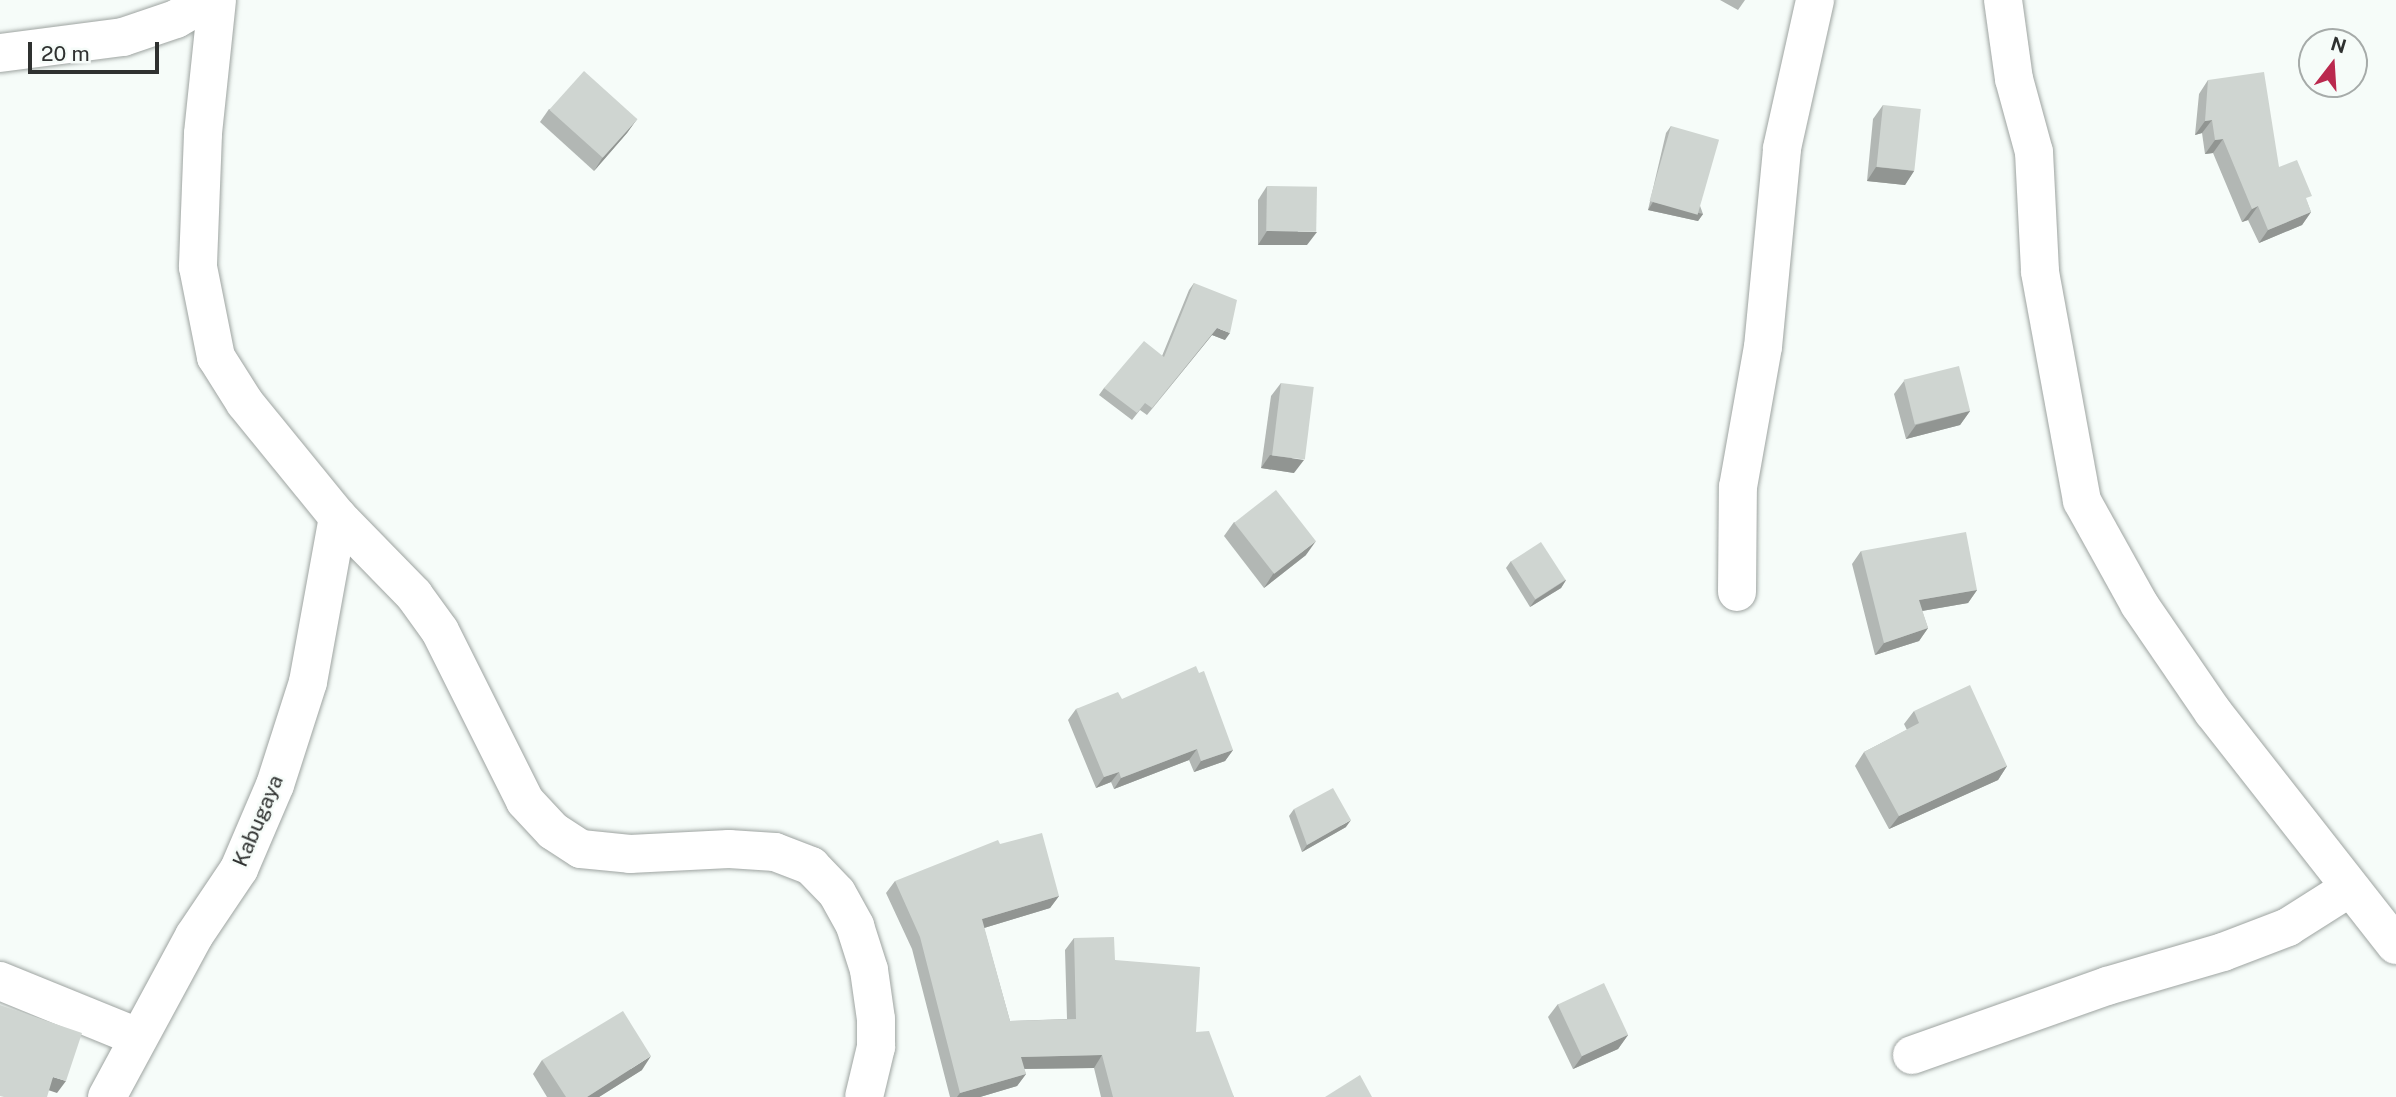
<!DOCTYPE html>
<html>
<head>
<meta charset="utf-8">
<style>
	body { margin:0 }
	#map { position:relative; width:2396px; height:1097px; overflow:hidden; background:#f6fcf9; font-family:"Public Sans",sans-serif }
	div>[style] { position:absolute }
	.roads { filter:drop-shadow(0 0 2px #9ea4a1) drop-shadow(0 0 2px #9ea4a1) }
	.minor>* { height:38px; margin:-19px; padding:0 19px; transform-origin:19px; border-radius:19px; background:#fff }
	.wall>* { inset:0; background:#b2b7b4 }
	.shaded-wall>* { inset:0; background:#919592 }
	.building>* { inset:0; background:#cfd5d1; transform-origin:0 0 }
	span { translate:-50% -50%; white-space:nowrap; text-align:center; line-height:1.15; -webkit-text-stroke:5px #f6fcf9; paint-order:stroke }
	.street-label { font-size:21px; color:#2f3130 }
	.north { position:absolute; left:2298px; top:28px; width:70px; height:70px; box-sizing:border-box; background:#f6fcf9; border:2px solid #a6aba9; border-radius:50%; rotate:17deg; font-size:19px; font-weight:700; line-height:28px; text-align:center; color:#2f3130 }
	.north::after { content:''; display:block; margin:auto; width:24px; height:32px; background:#ba294e; clip-path:polygon(50% 0,100% 100%,50% 72%,0 100%) }
	.scale { position:absolute; left:28px; top:42px; width:131px; height:32px; box-sizing:border-box; border:4px solid #2f3130; border-top:0; padding-left:9px; font-size:21px; line-height:24px; white-space:nowrap; color:#2f3130; -webkit-text-stroke:5px #f6fcf9; paint-order:stroke }
</style>
</head>
<body>
<div id="map">
	<div class="roads">
		<div class="minor">
			<i style="left:217px;top:0;width:135px;rotate:96deg"></i>
			<i style="left:203px;top:134px;width:133px;rotate:92.2deg"></i>
			<i style="left:198px;top:267px;width:92px;rotate:78.7deg"></i>
			<i style="left:216px;top:357px;width:54px;rotate:57.8deg"></i>
			<i style="left:245px;top:403px;width:147px;rotate:50.8deg"></i>
			<i style="left:338px;top:517px;width:109px;rotate:45.7deg"></i>
			<i style="left:414px;top:595px;width:44px;rotate:54.2deg"></i>
			<i style="left:440px;top:631px;width:190px;rotate:63.4deg"></i>
			<i style="left:525px;top:801px;width:41px;rotate:47deg"></i>
			<i style="left:553px;top:831px;width:33px;rotate:33deg"></i>
			<i style="left:581px;top:849px;width:49px;rotate:5.8deg"></i>
			<i style="left:630px;top:854px;width:99px;rotate:-2.9deg"></i>
			<i style="left:729px;top:849px;width:46px;rotate:3.7deg"></i>
			<i style="left:775px;top:852px;width:39px;rotate:21deg"></i>
			<i style="left:811px;top:866px;width:37px;rotate:46deg"></i>
			<i style="left:837px;top:893px;width:38px;rotate:61deg"></i>
			<i style="left:855px;top:926px;width:46px;rotate:72.3deg"></i>
			<i style="left:869px;top:970px;width:49px;rotate:81.9deg"></i>
			<i style="left:876px;top:1019px;width:28px;rotate:90deg"></i>
			<i style="left:876px;top:1047px;width:51px;rotate:103.5deg"></i>
			<i style="left:2003px;top:0;width:80px;rotate:82.1deg"></i>
			<i style="left:2014px;top:79px;width:76px;rotate:74.7deg"></i>
			<i style="left:2034px;top:152px;width:120px;rotate:87.1deg"></i>
			<i style="left:2040px;top:272px;width:233px;rotate:79.6deg"></i>
			<i style="left:2082px;top:501px;width:118px;rotate:61deg"></i>
			<i style="left:2139px;top:604px;width:131px;rotate:55.6deg"></i>
			<i style="left:2213px;top:712px;width:296px;rotate:51.9deg"></i>
			<i style="left:0;top:53px;width:124px;rotate:-7.4deg"></i>
			<i style="left:123px;top:37px;width:56px;rotate:-18.8deg"></i>
			<i style="left:176px;top:19px;width:38px;rotate:-30deg"></i>
			<i style="left:1737px;top:592px;width:105px;rotate:-89.5deg"></i>
			<i style="left:1738px;top:487px;width:142px;rotate:-79.9deg"></i>
			<i style="left:1763px;top:347px;width:200px;rotate:-84.5deg"></i>
			<i style="left:1782px;top:148px;width:152px;rotate:-77.4deg"></i>
			<i style="left:0;top:981px;width:148px;rotate:22.2deg"></i>
			<i style="left:1912px;top:1055px;width:207px;rotate:-19.5deg"></i>
			<i style="left:2107px;top:986px;width:121px;rotate:-16.3deg"></i>
			<i style="left:2223px;top:952px;width:70px;rotate:-21deg"></i>
			<i style="left:2288px;top:927px;width:71px;rotate:-32.3deg"></i>
			<i style="left:107px;top:1097px;width:183px;rotate:-61.6deg"></i>
			<i style="left:194px;top:936px;width:81px;rotate:-56.1deg"></i>
			<i style="left:239px;top:869px;width:91px;rotate:-66.8deg"></i>
			<i style="left:275px;top:785px;width:108px;rotate:-72.2deg"></i>
			<i style="left:308px;top:682px;width:168px;rotate:-79.7deg"></i>
		</div>
	</div>
	<div class="wall">
		<i style="clip-path:polygon(1720px 0,1745px 0,1738px 10px)"></i>
		<i style="clip-path:polygon(2208px 80px,2307px 202px,2311px 212px,2302px 225px,2259px 243px,2248px 220px,2242px 222px,2213px 153px,2205px 154px,2202px 133px,2195px 135px,2199px 94px)"></i>
		<i style="clip-path:polygon(1883px 105px,1914px 171px,1905px 185px,1867px 181px,1873px 119px)"></i>
		<i style="clip-path:polygon(549px 109px,637px 119px,627px 133px,594px 171px,540px 122px)"></i>
		<i style="clip-path:polygon(1671px 126px,1703px 214px,1698px 221px,1648px 210px,1666px 133px)"></i>
		<i style="clip-path:polygon(1267px 186px,1307px 245px,1258px 245px,1258px 200px)"></i>
		<i style="clip-path:polygon(1194px 283px,1225px 340px,1212px 335px,1147px 415px,1140px 410px,1132px 420px,1099px 395px,1104px 388px,1162px 356px,1189px 290px)"></i>
		<i style="clip-path:polygon(1904px 381px,1970px 411px,1960px 425px,1906px 439px,1894px 394px)"></i>
		<i style="clip-path:polygon(1281px 383px,1294px 473px,1261px 468px,1271px 396px)"></i>
		<i style="clip-path:polygon(1234px 522px,1306px 555px,1264px 588px,1224px 536px)"></i>
		<i style="clip-path:polygon(1861px 551px,1977px 590px,1968px 603px,1922px 611px,1928px 628px,1919px 641px,1875px 655px,1852px 564px)"></i>
		<i style="clip-path:polygon(1511px 561px,1566px 580px,1561px 588px,1530px 607px,1506px 568px)"></i>
		<i style="clip-path:polygon(1122px 699px,1233px 750px,1225px 761px,1194px 772px,1189px 760px,1114px 789px,1111px 782px,1096px 788px,1068px 720px,1076px 709px)"></i>
		<i style="clip-path:polygon(1914px 711px,2007px 766px,1998px 780px,1889px 829px,1855px 766px,1864px 752px,1907px 730px,1904px 724px)"></i>
		<i style="clip-path:polygon(1294px 809px,1346px 827px,1302px 852px,1289px 816px)"></i>
		<i style="clip-path:polygon(895px 881px,1059px 896px,1050px 908px,984px 928px,1010px 1021px,1067px 1019px,1065px 950px,1074px 938px,1115px 960px,1196px 1032px,1234px 1097px,1101px 1097px,1094px 1068px,1024px 1069px,1026px 1074px,1017px 1086px,980px 1097px,950px 1097px,912px 949px,886px 893px)"></i>
		<i style="clip-path:polygon(1558px 1004px,1628px 1035px,1618px 1049px,1573px 1069px,1548px 1017px)"></i>
		<i style="clip-path:polygon(542px 1060px,642px 1070px,599px 1097px,547px 1097px,533px 1074px)"></i>
	</div>
	<div class="shaded-wall">
		<i style="clip-path:polygon(637px 119px,627px 133px,594px 171px,603px 157px)"></i>
		<i style="clip-path:polygon(2212px 120px,2202px 133px,2195px 135px,2205px 121px)"></i>
		<i style="clip-path:polygon(2223px 139px,2213px 153px,2205px 154px,2215px 140px)"></i>
		<i style="clip-path:polygon(1876px 167px,1914px 171px,1905px 185px,1867px 181px)"></i>
		<i style="clip-path:polygon(1653px 202px,1703px 214px,1698px 221px,1648px 210px)"></i>
		<i style="clip-path:polygon(2258px 206px,2248px 220px,2242px 222px,2252px 209px)"></i>
		<i style="clip-path:polygon(2311px 212px,2302px 225px,2259px 243px,2268px 230px)"></i>
		<i style="clip-path:polygon(1267px 231px,1317px 232px,1307px 245px,1258px 245px)"></i>
		<i style="clip-path:polygon(1217px 328px,1230px 333px,1225px 340px,1212px 335px,1147px 415px)"></i>
		<i style="clip-path:polygon(1970px 411px,1960px 425px,1906px 439px,1916px 425px)"></i>
		<i style="clip-path:polygon(1270px 455px,1304px 460px,1294px 473px,1261px 468px)"></i>
		<i style="clip-path:polygon(1316px 541px,1306px 555px,1264px 588px,1273px 574px)"></i>
		<i style="clip-path:polygon(1566px 580px,1561px 588px,1530px 607px,1535px 600px)"></i>
		<i style="clip-path:polygon(1977px 590px,1968px 603px,1910px 613px,1919px 600px)"></i>
		<i style="clip-path:polygon(1928px 628px,1919px 641px,1875px 655px,1884px 643px)"></i>
		<i style="clip-path:polygon(1197px 749px,1189px 760px,1114px 789px,1121px 778px)"></i>
		<i style="clip-path:polygon(1233px 750px,1225px 761px,1194px 772px,1201px 761px)"></i>
		<i style="clip-path:polygon(2007px 766px,1998px 780px,1889px 829px,1899px 816px)"></i>
		<i style="clip-path:polygon(1119px 772px,1111px 782px,1096px 788px,1104px 777px)"></i>
		<i style="clip-path:polygon(1351px 820px,1346px 827px,1302px 852px,1307px 845px)"></i>
		<i style="clip-path:polygon(1059px 896px,1050px 908px,974px 931px,982px 919px)"></i>
		<i style="clip-path:polygon(1628px 1035px,1618px 1049px,1573px 1069px,1583px 1055px)"></i>
		<i style="clip-path:polygon(1102px 1055px,1094px 1068px,1012px 1069px,1021px 1057px)"></i>
		<i style="clip-path:polygon(651px 1056px,642px 1070px,599px 1097px,587px 1097px)"></i>
		<i style="clip-path:polygon(1026px 1074px,1017px 1086px,980px 1097px,957px 1097px,960px 1093px)"></i>
		<i style="clip-path:polygon(53px 1077px,66px 1081px,57px 1093px,45px 1089px)"></i>
	</div>
	<div class="building">
		<i style="left:584px;top:71px;width:72px;height:52px;rotate:42deg"></i>
		<i style="clip-path:polygon(2264px 72px,2279px 167px,2297px 160px,2312px 196px,2306px 198px,2311px 212px,2268px 230px,2258px 206px,2252px 209px,2223px 139px,2215px 140px,2212px 120px,2205px 121px,2208px 80px)"></i>
		<i style="left:1883px;top:105px;width:38px;height:62px;rotate:6deg"></i>
		<i style="left:1671px;top:126px;width:50px;height:78px;rotate:16deg"></i>
		<i style="left:1267px;top:186px;width:50px;height:45px;rotate:1deg"></i>
		<i style="clip-path:polygon(1194px 283px,1237px 300px,1230px 333px,1217px 328px,1152px 408px,1145px 403px,1137px 413px,1104px 388px,1144px 341px,1164px 357px)"></i>
		<i style="left:1959px;top:366px;width:46px;height:57px;rotate:76deg"></i>
		<i style="left:1281px;top:383px;width:33px;height:73px;rotate:7deg"></i>
		<i style="left:1276px;top:490px;width:65px;height:53px;rotate:52deg"></i>
		<i style="clip-path:polygon(1966px 532px,1977px 590px,1919px 600px,1928px 628px,1884px 643px,1861px 551px)"></i>
		<i style="left:1541px;top:542px;width:45px;height:36px;rotate:57deg"></i>
		<i style="clip-path:polygon(1196px 666px,1199px 673px,1204px 671px,1233px 750px,1201px 761px,1197px 749px,1121px 778px,1119px 772px,1104px 777px,1076px 709px,1118px 692px,1122px 699px)"></i>
		<i style="clip-path:polygon(1970px 685px,2007px 766px,1899px 816px,1864px 752px,1919px 723px,1914px 711px)"></i>
		<i style="clip-path:polygon(1333px 788px,1351px 820px,1307px 845px,1294px 809px)"></i>
		<i style="clip-path:polygon(1042px 833px,1059px 896px,982px 919px,1010px 1021px,1076px 1019px,1074px 938px,1114px 937px,1115px 960px,1200px 967px,1196px 1032px,1209px 1031px,1234px 1097px,1113px 1097px,1102px 1055px,1021px 1057px,1026px 1074px,960px 1093px,920px 937px,895px 881px,998px 840px,1000px 844px)"></i>
		<i style="left:1604px;top:983px;width:57px;height:51px;rotate:65deg"></i>
		<i style="clip-path:polygon(0 1005px,82px 1033px,66px 1081px,53px 1077px,47px 1097px,4px 1097px,0 1096px)"></i>
		<i style="clip-path:polygon(623px 1011px,651px 1056px,587px 1097px,566px 1097px,542px 1060px)"></i>
		<i style="clip-path:polygon(1360px 1075px,1372px 1097px,1325px 1097px)"></i>
	</div>
	<div class="street-label">
		<span style="left:258px;top:821px;rotate:-67deg">Kabugaya</span>
	</div>
	<div class="north">N</div>
	<div class="scale">20 m</div>
</div>
</body>
</html>
